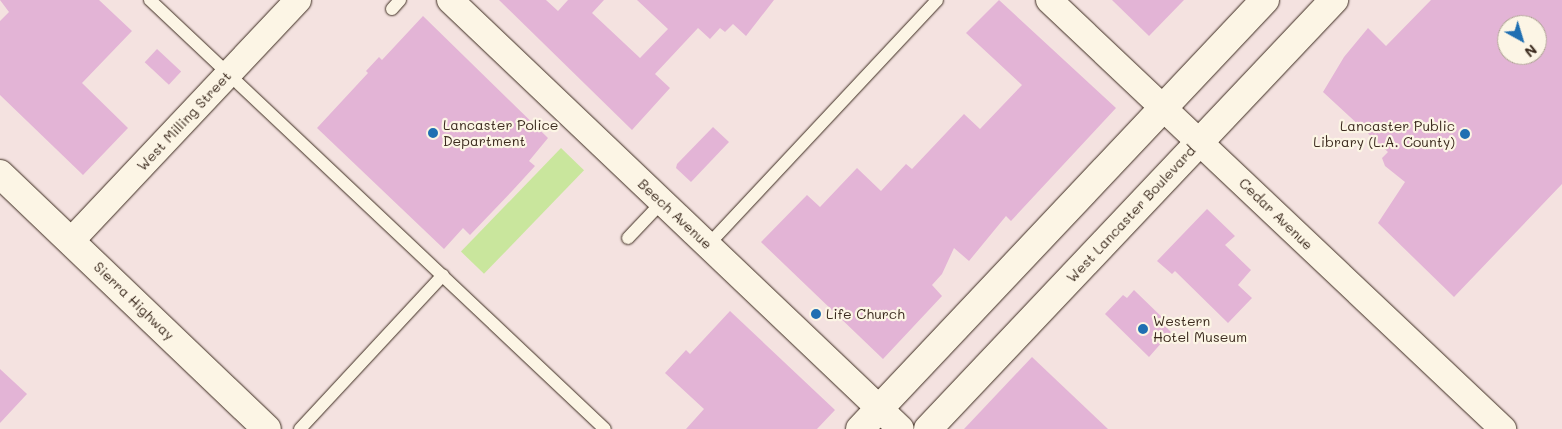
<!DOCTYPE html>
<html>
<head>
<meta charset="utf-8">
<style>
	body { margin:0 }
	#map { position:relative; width:1562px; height:429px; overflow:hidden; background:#f4e2e0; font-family:Mali,sans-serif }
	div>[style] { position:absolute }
	.green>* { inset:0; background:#c9e69d; transform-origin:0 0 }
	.building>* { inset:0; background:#e3b4d6; transform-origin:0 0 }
	.roads { filter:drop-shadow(0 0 1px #3b2a1e) drop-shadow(0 0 1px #3b2a1e) }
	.lane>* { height:12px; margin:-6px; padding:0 6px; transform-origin:6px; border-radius:6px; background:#fcf5e5 }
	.street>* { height:26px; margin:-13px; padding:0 13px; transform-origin:13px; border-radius:13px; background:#fcf5e5 }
	.secondary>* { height:28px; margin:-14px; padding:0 14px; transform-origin:14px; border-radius:14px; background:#fcf5e5 }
	.primary>* { height:28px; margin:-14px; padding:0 14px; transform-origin:14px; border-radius:14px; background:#fcf5e5 }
	.dots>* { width:14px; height:14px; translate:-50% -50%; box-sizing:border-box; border:2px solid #fcf5e5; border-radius:50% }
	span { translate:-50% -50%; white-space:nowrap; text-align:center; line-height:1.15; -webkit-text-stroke:4.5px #fcf5e5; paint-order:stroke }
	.street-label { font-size:14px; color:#3b2a1e }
	.poi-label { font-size:14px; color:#3b2a1e }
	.left { translate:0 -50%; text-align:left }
	.right { translate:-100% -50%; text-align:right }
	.north { position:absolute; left:1497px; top:15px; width:50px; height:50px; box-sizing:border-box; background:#fcf5e5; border:1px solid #afa495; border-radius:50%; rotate:141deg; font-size:14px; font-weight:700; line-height:20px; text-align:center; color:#3b2a1e }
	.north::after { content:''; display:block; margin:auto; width:18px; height:22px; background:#1f6fb2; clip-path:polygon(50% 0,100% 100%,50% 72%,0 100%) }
</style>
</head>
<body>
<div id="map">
	<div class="green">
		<i style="left:561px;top:148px;width:32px;height:144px;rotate:44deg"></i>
	</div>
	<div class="building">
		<i style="clip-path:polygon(0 0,99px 0,132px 31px,82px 83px,128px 128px,83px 175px,0 95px,0 21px,9px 12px)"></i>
		<i style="clip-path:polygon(499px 0,546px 0,558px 11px,568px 0,604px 0,592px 13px,640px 58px,668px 29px,637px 0,774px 0,746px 36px,733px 24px,725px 32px,720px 28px,710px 39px,698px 28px,655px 74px,670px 88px,632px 130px)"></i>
		<i style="clip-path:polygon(999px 0,1116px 108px,1011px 221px,1006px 216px,969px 261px,954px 248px,942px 274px,932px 285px,942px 296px,883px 359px,761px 242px,807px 195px,820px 207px,857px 168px,881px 191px,906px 164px,912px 169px,964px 114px,980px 129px,1022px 85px,966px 33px)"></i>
		<i style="clip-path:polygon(1112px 0,1184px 0,1149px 36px)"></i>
		<i style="clip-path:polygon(evenodd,1431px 0,1562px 0,1562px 184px,1454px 297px,1378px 223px,1405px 182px,1385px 166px,1382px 158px,1388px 152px,1323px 92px,1344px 57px,1368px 28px,1386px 46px,1431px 0,1507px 25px,1537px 25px,1537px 55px,1507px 55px,1507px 25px)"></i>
		<i style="clip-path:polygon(423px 16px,548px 138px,529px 161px,535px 166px,513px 190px,470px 235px,463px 228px,444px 249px,317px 128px,368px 73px,366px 71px,379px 57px,382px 60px)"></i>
		<i style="left:157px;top:49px;width:33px;height:18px;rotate:43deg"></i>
		<i style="clip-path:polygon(713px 127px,729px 142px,691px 182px,676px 168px,677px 164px)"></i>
		<i style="clip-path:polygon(1207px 209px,1235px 236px,1225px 245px,1251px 270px,1238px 285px,1252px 298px,1228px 323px,1175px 271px,1172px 274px,1157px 261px)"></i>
		<i style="clip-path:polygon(1134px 290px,1168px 323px,1165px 326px,1171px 332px,1149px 357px,1105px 314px,1123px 295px,1127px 298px)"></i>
		<i style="clip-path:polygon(730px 311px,835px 410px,817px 429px,686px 429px,704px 409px,665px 373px,686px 350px,690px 354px)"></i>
		<i style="clip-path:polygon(1032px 357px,1108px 429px,964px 429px)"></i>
		<i style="clip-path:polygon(0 369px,27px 394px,0 423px)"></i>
	</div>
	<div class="roads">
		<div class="lane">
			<i style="left:150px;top:0;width:625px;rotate:43.32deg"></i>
			<i style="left:392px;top:9px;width:12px;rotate:-48deg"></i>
			<i style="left:628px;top:238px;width:50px;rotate:-46.6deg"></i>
			<i style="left:708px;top:245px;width:335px;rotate:-46.9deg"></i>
			<i style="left:300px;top:429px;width:210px;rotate:-47.1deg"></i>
		</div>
		<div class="street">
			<i style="left:450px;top:0;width:622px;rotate:43.57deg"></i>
			<i style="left:1049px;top:0;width:625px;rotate:43.38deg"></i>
			<i style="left:71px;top:241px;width:331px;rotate:-46.7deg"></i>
		</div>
		<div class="secondary">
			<i style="left:860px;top:429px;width:590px;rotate:-46.65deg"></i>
			<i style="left:928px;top:429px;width:591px;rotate:-46.58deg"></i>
		</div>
		<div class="primary">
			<i style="left:0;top:174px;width:369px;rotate:43.7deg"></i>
		</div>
	</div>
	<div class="dots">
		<i style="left:433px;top:133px;background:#1f6fb2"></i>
		<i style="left:1465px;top:134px;background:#1f6fb2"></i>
		<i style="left:816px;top:314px;background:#1f6fb2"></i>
		<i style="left:1143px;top:329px;background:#1f6fb2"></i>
	</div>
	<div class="street-label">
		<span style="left:184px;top:121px;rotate:-47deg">West Milling Street</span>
		<span style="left:675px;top:214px;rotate:43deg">Beech Avenue</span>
		<span style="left:1131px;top:214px;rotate:-47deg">West Lancaster Boulevard</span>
		<span style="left:1276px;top:214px;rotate:44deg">Cedar Avenue</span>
		<span style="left:134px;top:301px;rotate:44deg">Sierra Highway</span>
	</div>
	<div class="poi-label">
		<span class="left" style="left:443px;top:133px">Lancaster Police<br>Department</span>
		<span class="right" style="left:1455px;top:134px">Lancaster Public<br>Library (L.A. County)</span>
		<span class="left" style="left:826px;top:314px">Life Church</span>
		<span class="left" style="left:1153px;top:329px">Western<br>Hotel Museum</span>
	</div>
	<div class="north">N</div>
</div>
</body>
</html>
